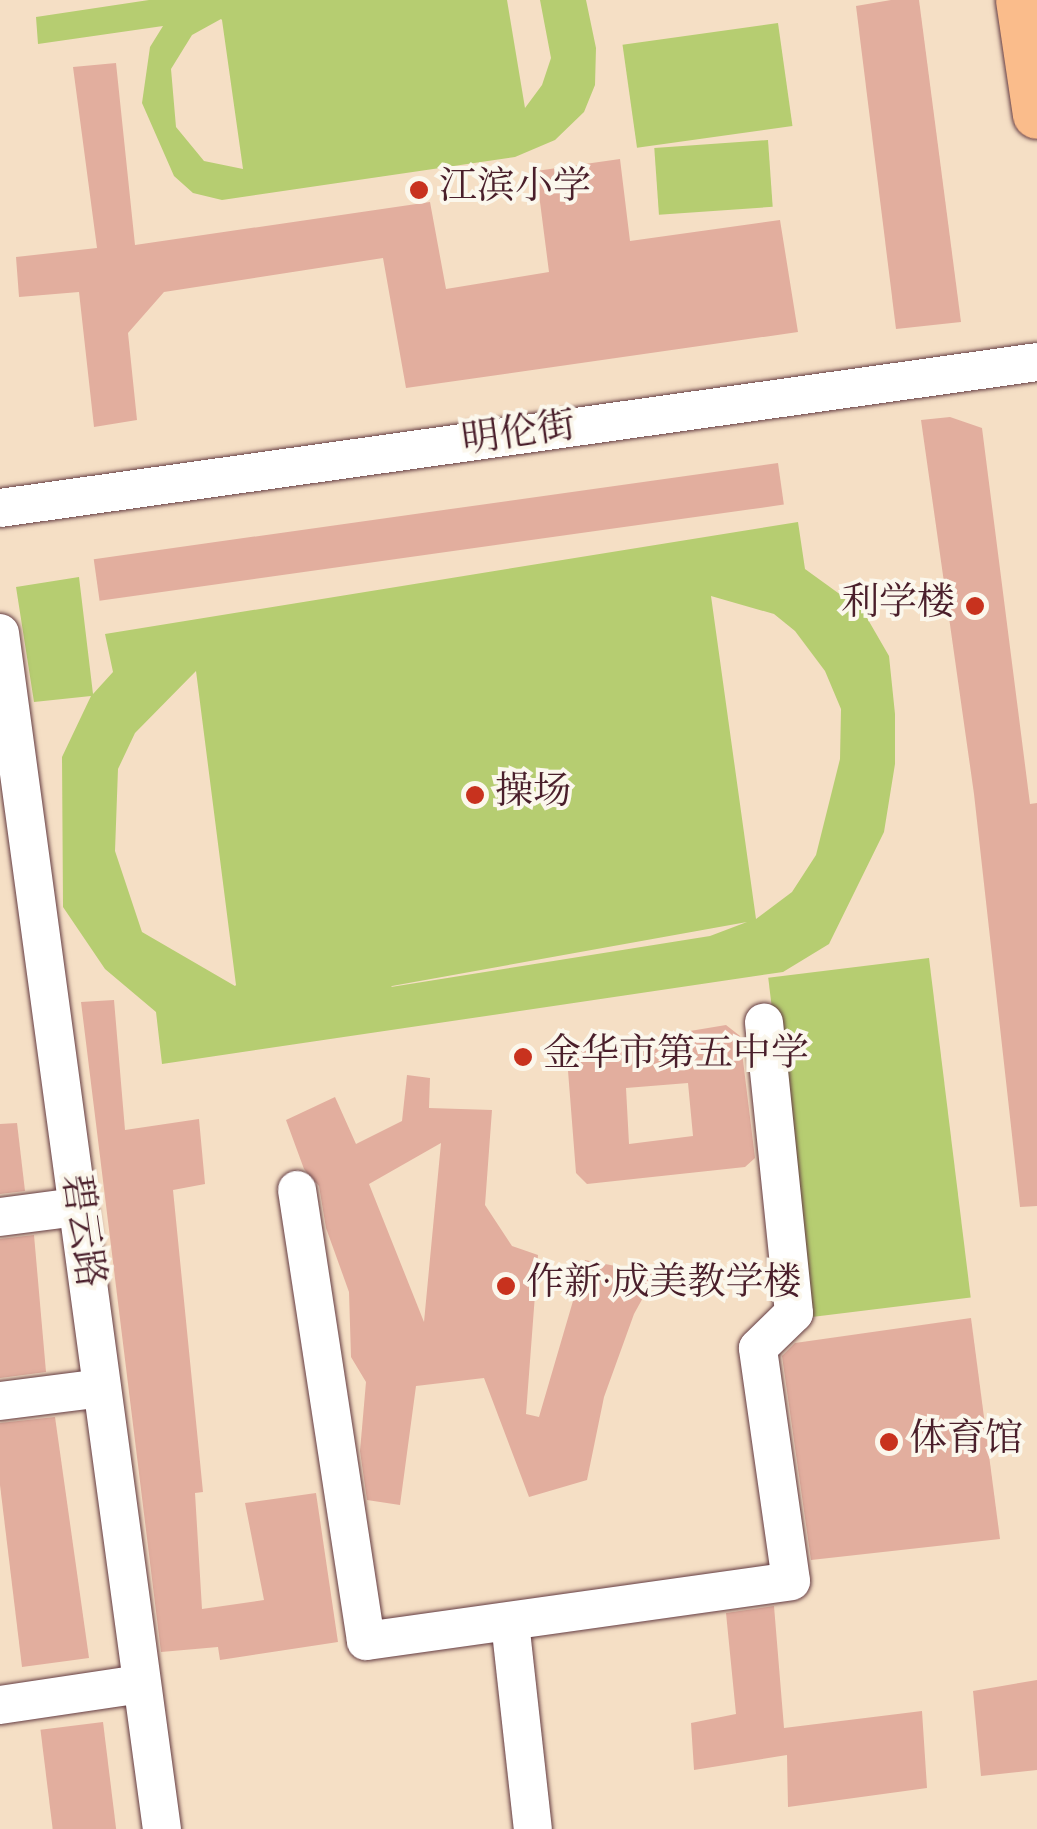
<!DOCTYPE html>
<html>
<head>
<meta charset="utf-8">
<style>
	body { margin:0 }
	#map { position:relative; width:1037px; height:1829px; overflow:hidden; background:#f5dfc5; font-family:"Sorts Mill Goudy","Noto Serif SC",serif }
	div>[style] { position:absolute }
	.green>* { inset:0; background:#b6cd71; transform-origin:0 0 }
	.building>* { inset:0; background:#e2ae9e; transform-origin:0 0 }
	.roads { filter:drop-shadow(0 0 2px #643c42) drop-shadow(0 0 2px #643c42) }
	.minor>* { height:38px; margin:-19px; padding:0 19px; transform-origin:19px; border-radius:19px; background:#fff }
	.major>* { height:48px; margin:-24px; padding:0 24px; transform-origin:24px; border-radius:24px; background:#fabc8b }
	.dots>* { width:28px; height:28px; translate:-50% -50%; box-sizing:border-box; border:5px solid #fbf7ec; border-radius:50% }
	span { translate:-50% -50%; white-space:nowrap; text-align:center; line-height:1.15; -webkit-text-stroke:8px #fbf7ec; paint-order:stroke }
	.poi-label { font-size:38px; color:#4a1f2b }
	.left { translate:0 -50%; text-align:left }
	.right { translate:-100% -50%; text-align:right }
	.street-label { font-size:38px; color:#4a1f2b }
</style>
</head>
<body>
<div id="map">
	<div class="green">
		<i style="clip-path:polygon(evenodd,149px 0,507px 0,525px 108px,542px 85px,551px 58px,540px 0,586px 0,596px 48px,595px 85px,584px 112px,555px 140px,515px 157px,222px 200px,193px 193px,174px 176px,142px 103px,150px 47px,163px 26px,38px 44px,36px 17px,149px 0,221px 19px,222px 20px,243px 169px,204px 161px,176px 127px,171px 69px,192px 35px,221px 19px)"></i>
		<i style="left:778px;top:23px;width:104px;height:157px;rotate:82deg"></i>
		<i style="left:768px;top:140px;width:67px;height:114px;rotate:86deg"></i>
		<i style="clip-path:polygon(evenodd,798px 522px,805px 569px,863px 611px,889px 656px,895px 714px,895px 764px,884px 832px,829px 944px,783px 972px,162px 1064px,156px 1012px,105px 969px,63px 907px,62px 757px,91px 696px,34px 702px,16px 587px,79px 577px,93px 694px,113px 672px,105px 634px,798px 522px,711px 596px,774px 614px,795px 631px,825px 671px,841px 709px,840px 759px,816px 855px,792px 892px,756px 919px,711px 596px,798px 522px,196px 671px,236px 985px,235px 986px,142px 932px,115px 851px,118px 769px,135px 733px,196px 671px,798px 522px,747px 922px,710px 936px,391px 987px,392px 986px,747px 922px)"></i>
		<i style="left:929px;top:958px;width:342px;height:162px;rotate:83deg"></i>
	</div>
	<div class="building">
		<i style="clip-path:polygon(891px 0,919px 0,961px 322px,896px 329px,856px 6px)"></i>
		<i style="clip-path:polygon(116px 63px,135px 245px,430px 202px,446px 289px,549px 272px,536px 171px,620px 159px,630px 241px,780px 220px,798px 332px,406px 388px,383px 258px,164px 292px,128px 333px,137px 420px,94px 427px,79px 292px,19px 297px,16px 257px,97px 248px,73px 67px)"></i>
		<i style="clip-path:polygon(950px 417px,982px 428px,1030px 804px,1037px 803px,1037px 1206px,1020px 1207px,974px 794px,921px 420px)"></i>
		<i style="left:778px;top:463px;width:42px;height:691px;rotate:82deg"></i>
		<i style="clip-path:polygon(114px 1000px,125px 1130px,199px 1119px,205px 1184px,173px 1190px,203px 1492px,195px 1493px,202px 1609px,264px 1600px,245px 1503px,316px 1493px,338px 1642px,220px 1660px,218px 1647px,161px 1652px,81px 1002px)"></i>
		<i style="clip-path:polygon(evenodd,726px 1025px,740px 1036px,755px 1158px,745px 1167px,587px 1184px,576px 1173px,567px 1058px,589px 1041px,603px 1040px,615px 1053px,681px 1044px,690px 1031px,726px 1025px,688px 1083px,693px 1136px,629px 1144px,626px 1088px,688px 1083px)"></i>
		<i style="clip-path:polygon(evenodd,407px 1075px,430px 1078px,429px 1108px,492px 1110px,485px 1205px,512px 1246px,538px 1255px,526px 1414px,539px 1417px,585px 1260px,656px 1274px,634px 1314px,604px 1397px,587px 1480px,529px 1497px,484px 1378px,416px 1386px,400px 1505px,367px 1500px,360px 1451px,366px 1382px,351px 1357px,349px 1292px,326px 1228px,319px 1186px,304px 1169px,286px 1120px,335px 1097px,356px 1144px,402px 1121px,407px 1075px,441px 1143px,424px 1322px,369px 1184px,441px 1143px)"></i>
		<i style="clip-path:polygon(17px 1123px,25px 1191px,0 1194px,0 1124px)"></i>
		<i style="clip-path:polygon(34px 1235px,46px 1372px,0 1378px,0 1239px)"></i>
		<i style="clip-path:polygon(971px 1318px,1000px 1539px,811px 1560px,782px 1356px,795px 1343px)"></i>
		<i style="clip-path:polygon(55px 1417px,89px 1658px,22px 1667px,0 1485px,0 1423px)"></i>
		<i style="clip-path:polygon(774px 1606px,784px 1728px,922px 1711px,927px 1788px,788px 1807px,787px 1755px,694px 1770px,691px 1723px,736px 1714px,726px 1613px)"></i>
		<i style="clip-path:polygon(1037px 1680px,1037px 1770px,981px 1776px,973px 1691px)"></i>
		<i style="left:103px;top:1722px;width:108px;height:63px;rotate:83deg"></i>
	</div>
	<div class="roads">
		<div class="minor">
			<i style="left:0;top:508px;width:1047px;rotate:-8.01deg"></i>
			<i style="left:0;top:633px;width:1207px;rotate:82.29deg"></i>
			<i style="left:297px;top:1190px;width:456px;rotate:81.3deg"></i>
			<i style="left:366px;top:1641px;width:429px;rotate:-8deg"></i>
			<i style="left:791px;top:1581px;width:235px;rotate:-98.1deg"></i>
			<i style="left:758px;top:1348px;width:50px;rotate:-44.2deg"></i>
			<i style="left:794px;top:1313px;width:292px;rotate:-95.9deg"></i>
			<i style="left:0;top:1217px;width:78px;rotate:-7.4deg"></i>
			<i style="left:0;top:1401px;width:102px;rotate:-7.3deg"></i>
			<i style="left:510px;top:1622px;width:208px;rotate:83.7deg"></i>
			<i style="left:0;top:1705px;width:143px;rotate:-8.5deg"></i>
		</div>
		<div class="major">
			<i style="left:1020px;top:0;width:116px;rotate:81.6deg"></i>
		</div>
	</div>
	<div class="dots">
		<i style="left:419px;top:190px;background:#c8321e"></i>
		<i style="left:975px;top:606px;background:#c8321e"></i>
		<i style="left:475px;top:795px;background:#c8321e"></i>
		<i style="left:523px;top:1057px;background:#c8321e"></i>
		<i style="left:506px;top:1286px;background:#c8321e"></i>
		<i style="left:889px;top:1442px;background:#c8321e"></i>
	</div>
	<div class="poi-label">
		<span class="left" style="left:439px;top:190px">江滨小学</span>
		<span class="right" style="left:955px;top:606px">利学楼</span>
		<span class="left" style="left:495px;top:795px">操场</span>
		<span class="left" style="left:543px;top:1057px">金华市第五中学</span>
		<span class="left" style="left:526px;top:1286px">作新·成美教学楼</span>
		<span class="left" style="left:909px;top:1442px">体育馆</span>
	</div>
	<div class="street-label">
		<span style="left:519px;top:436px;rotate:-8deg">明伦街</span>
		<span style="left:80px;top:1231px;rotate:82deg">碧云路</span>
	</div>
</div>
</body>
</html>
